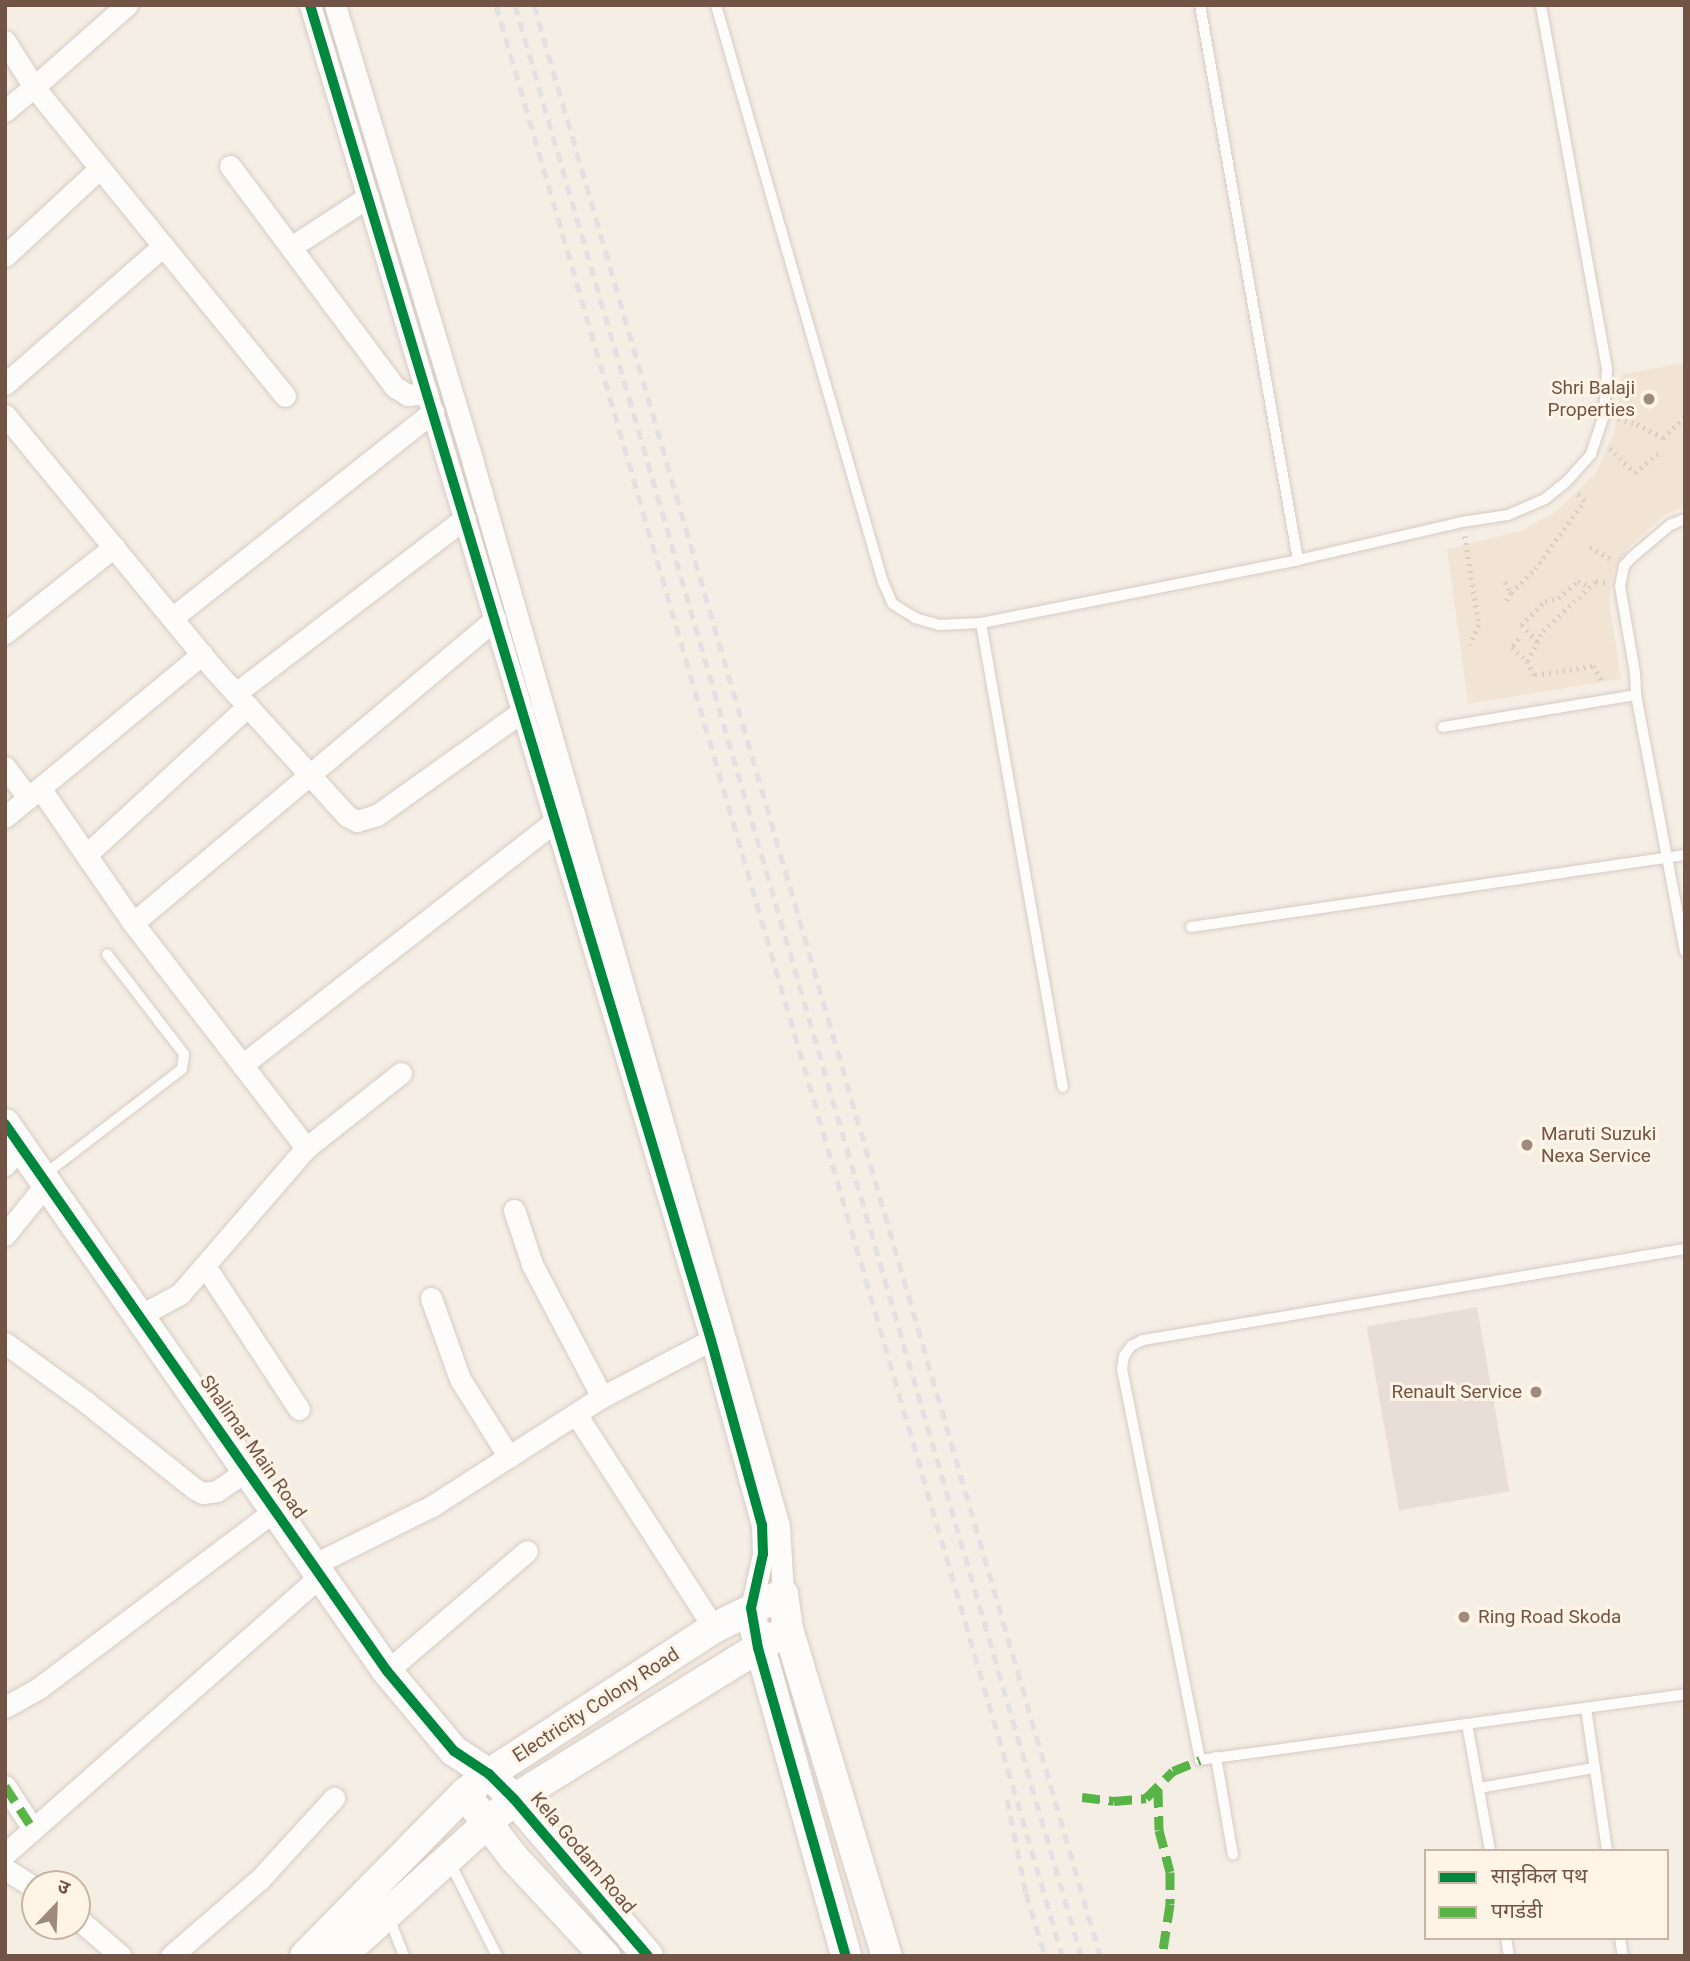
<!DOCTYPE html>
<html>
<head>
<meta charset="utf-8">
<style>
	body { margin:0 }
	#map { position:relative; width:1690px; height:1961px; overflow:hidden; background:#f5eee5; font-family:Roboto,"Noto Sans Devanagari",sans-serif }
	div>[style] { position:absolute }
	.residential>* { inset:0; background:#f1e4d5 }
	.industrial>* { inset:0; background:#e8ded7; transform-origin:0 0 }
	.path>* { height:4.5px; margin-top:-2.25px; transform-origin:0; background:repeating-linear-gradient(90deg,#d7cec8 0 2px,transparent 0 7px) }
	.roads { filter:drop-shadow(0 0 2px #d6cbc4) drop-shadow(0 0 2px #d6cbc4) }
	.lane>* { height:10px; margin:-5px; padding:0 5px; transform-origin:5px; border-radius:5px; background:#fefcfb }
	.street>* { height:21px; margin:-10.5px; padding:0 10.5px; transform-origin:10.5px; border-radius:10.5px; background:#fefcfb }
	.secondary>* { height:30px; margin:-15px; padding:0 15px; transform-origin:15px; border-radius:15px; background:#fefcfb }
	.rail>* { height:5px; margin-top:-2.5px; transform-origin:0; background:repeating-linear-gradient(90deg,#e3e0e2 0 10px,transparent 0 17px) }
	.quiet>* { height:9px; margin-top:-4.5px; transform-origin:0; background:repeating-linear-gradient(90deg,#59b447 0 18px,transparent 0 27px) }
	.cycleway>* { height:10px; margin:-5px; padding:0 5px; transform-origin:5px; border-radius:5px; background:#00873e }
	.dots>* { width:19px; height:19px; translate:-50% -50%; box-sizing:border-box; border:4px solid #fff4e5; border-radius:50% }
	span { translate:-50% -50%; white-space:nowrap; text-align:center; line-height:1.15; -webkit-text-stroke:6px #fff4e5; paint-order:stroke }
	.poi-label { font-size:19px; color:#725446 }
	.right { translate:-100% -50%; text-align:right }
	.left { translate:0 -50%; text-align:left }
	.street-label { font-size:19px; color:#725446 }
	.frame { position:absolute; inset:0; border:7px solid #725446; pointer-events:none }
	.legend { position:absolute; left:1424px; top:1849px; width:245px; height:91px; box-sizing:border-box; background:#fff4e5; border:2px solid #c7b4a5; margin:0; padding:9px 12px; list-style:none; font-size:21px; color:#725446 }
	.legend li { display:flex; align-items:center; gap:14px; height:35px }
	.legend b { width:35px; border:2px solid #c7b4a5 }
	.north { position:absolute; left:21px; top:1870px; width:70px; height:70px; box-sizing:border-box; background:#fff4e5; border:2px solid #c7b4a5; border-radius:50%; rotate:23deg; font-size:19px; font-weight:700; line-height:28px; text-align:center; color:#725446 }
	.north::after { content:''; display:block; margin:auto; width:24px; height:32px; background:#a08a7e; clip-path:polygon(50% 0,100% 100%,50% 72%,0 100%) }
</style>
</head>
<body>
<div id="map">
	<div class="residential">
		<i style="clip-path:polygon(1685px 363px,1685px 506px,1664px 515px,1628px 548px,1613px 571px,1609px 600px,1621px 679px,1468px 704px,1447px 549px,1521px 531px,1558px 510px,1596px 473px,1615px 430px,1622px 374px)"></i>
	</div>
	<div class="industrial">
		<i style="left:1477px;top:1307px;width:187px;height:112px;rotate:80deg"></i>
	</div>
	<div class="path">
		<i style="left:1618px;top:419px;width:20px;rotate:15deg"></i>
		<i style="left:1637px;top:424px;width:30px;rotate:28deg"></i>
		<i style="left:1663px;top:438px;width:30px;rotate:-44deg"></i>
		<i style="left:1610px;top:448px;width:35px;rotate:45deg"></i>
		<i style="left:1635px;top:473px;width:35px;rotate:-40deg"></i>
		<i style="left:1465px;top:536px;width:90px;rotate:81.1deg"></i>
		<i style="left:1479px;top:625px;width:22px;rotate:114deg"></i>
		<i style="left:1590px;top:547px;width:24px;rotate:30deg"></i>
		<i style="left:1505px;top:582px;width:13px;rotate:61deg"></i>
		<i style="left:1511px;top:593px;width:10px;rotate:119deg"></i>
		<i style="left:1511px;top:593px;width:34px;rotate:-45deg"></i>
		<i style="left:1535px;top:569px;width:84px;rotate:-54.2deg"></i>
		<i style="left:1584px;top:501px;width:11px;rotate:-131deg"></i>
		<i style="left:1519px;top:639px;width:11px;rotate:131deg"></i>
		<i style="left:1512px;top:647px;width:21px;rotate:43deg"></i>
		<i style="left:1527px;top:661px;width:34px;rotate:-62deg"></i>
		<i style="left:1543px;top:631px;width:73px;rotate:-43.3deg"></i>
		<i style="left:1596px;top:581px;width:11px;rotate:10deg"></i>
		<i style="left:1537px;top:642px;width:23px;rotate:-133deg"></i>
		<i style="left:1521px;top:625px;width:34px;rotate:-45deg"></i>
		<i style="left:1545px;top:601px;width:13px;rotate:-13deg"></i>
		<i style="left:1558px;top:598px;width:26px;rotate:-40deg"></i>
		<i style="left:1578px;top:581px;width:14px;rotate:25deg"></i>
		<i style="left:1527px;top:661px;width:16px;rotate:60deg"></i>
		<i style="left:1535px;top:675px;width:59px;rotate:-8.8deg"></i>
		<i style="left:1593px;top:666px;width:20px;rotate:57deg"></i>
	</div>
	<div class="roads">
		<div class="lane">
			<i style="left:716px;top:5px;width:601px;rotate:73.86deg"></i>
			<i style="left:883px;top:582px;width:24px;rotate:66deg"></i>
			<i style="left:893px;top:604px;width:26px;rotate:32deg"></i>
			<i style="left:915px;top:618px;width:25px;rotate:16deg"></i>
			<i style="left:939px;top:625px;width:42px;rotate:-2.7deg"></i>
			<i style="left:981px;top:623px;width:323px;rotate:-11.2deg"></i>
			<i style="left:1298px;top:560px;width:168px;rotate:-13deg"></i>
			<i style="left:1462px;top:522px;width:47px;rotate:-8.7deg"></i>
			<i style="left:1508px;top:515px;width:40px;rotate:-23.4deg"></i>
			<i style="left:1545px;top:499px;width:28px;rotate:-39deg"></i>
			<i style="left:1567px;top:481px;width:36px;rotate:-48deg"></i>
			<i style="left:1591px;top:454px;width:41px;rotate:-71.6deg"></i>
			<i style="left:1604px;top:415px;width:46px;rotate:-86.3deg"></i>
			<i style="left:1607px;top:369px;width:370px;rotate:-100.3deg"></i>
			<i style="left:1200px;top:5px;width:564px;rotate:79.99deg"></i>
			<i style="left:1685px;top:519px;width:16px;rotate:158deg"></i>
			<i style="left:1670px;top:525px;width:51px;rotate:139.8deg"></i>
			<i style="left:1631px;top:558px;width:11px;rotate:131deg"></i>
			<i style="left:1624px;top:566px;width:20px;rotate:101deg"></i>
			<i style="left:1620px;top:586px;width:88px;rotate:80.2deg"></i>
			<i style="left:1635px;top:673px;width:22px;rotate:87deg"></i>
			<i style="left:1636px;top:695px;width:261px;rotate:79.2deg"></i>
			<i style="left:981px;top:623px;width:471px;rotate:80deg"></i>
			<i style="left:1443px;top:727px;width:196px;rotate:-9.4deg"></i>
			<i style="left:1191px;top:927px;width:499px;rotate:-8.3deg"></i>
			<i style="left:44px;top:1175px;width:174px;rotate:-37.5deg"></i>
			<i style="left:182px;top:1069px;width:15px;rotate:-82deg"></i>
			<i style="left:184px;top:1054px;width:126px;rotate:-127.6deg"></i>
			<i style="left:1685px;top:1249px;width:550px;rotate:170.47deg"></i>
			<i style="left:1143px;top:1340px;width:13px;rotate:153deg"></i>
			<i style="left:1131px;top:1346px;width:12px;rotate:125deg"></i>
			<i style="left:1124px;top:1356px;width:13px;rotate:99deg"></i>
			<i style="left:1122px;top:1369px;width:399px;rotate:78.7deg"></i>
			<i style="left:1200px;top:1760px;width:489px;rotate:-7.7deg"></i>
			<i style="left:1586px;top:1708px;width:145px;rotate:81.6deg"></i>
			<i style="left:1467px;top:1724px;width:129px;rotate:79.7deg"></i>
			<i style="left:1216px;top:1757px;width:99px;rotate:80.2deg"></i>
			<i style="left:1479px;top:1788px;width:117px;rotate:-9.9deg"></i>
			<i style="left:450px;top:1863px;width:104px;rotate:63.2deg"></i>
			<i style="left:388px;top:1915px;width:44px;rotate:68.7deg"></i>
			<i style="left:1506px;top:1938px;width:18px;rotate:81deg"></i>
			<i style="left:1620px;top:1938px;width:18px;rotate:81deg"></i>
		</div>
		<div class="street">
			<i style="left:310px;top:5px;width:1394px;rotate:73.28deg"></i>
			<i style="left:711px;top:1340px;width:192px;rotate:74.6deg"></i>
			<i style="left:762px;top:1525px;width:29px;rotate:88deg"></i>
			<i style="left:763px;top:1554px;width:55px;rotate:102.5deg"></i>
			<i style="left:335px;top:5px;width:478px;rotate:73.2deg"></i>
			<i style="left:473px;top:463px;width:1106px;rotate:73.94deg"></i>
			<i style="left:779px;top:1526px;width:68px;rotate:86.6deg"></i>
			<i style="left:5px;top:41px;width:54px;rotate:57.8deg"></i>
			<i style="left:34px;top:87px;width:124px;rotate:-41.4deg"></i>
			<i style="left:5px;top:111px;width:38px;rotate:-40deg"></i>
			<i style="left:34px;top:87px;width:398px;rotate:50.9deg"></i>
			<i style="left:230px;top:166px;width:276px;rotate:53.3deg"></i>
			<i style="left:395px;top:387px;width:15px;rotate:32deg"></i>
			<i style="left:408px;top:395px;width:19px;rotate:-6deg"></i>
			<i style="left:291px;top:247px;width:92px;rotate:-33deg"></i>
			<i style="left:5px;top:256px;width:129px;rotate:-42.8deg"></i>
			<i style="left:5px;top:384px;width:210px;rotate:-41.1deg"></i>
			<i style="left:5px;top:415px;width:326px;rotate:50.6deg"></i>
			<i style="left:212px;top:667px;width:201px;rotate:47.8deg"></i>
			<i style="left:347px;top:816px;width:11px;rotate:27deg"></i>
			<i style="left:357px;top:821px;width:21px;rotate:-17deg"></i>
			<i style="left:377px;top:815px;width:179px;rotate:-35.5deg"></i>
			<i style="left:172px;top:618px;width:333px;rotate:-38.3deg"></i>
			<i style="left:5px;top:633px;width:139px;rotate:-38.3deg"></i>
			<i style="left:236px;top:693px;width:288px;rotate:-37.4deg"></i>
			<i style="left:5px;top:767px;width:39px;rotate:53deg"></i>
			<i style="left:40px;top:788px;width:164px;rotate:55.4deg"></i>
			<i style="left:133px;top:923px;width:284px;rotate:52.4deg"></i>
			<i style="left:5px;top:817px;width:256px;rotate:-39.6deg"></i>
			<i style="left:86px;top:855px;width:220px;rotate:-42.6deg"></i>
			<i style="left:133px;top:923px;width:473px;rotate:-40deg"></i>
			<i style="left:242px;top:1065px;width:395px;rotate:-37.9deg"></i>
			<i style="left:5px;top:1165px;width:24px;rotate:-52deg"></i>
			<i style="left:5px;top:1235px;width:67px;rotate:-51.1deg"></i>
			<i style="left:205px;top:1266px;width:171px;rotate:56.7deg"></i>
			<i style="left:431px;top:1298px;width:86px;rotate:70.3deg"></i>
			<i style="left:460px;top:1379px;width:92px;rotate:57.9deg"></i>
			<i style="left:139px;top:1316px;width:47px;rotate:-28.2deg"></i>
			<i style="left:180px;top:1294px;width:193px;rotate:-49.2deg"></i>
			<i style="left:306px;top:1148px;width:121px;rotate:-38.3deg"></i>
			<i style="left:5px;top:1343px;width:100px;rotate:36.1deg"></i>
			<i style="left:86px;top:1402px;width:139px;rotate:38.6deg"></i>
			<i style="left:195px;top:1489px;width:9px;rotate:27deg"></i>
			<i style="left:203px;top:1493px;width:14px;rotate:-8deg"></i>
			<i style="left:217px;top:1491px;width:38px;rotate:-35deg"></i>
			<i style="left:602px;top:1397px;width:123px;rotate:-27.6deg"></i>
			<i style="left:576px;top:1414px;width:255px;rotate:57.2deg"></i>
			<i style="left:313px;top:1565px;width:133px;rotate:-26.4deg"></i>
			<i style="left:432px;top:1506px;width:202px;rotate:-32.7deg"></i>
			<i style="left:602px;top:1397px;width:150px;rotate:-117.8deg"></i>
			<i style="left:532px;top:1264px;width:57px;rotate:-108.4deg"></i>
			<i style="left:387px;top:1671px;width:184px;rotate:-40.6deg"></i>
			<i style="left:5px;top:1707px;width:39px;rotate:-29deg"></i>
			<i style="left:39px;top:1688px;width:296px;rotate:-37deg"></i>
			<i style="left:5px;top:1786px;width:51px;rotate:56.9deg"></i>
			<i style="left:5px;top:1854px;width:422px;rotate:-41.4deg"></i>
			<i style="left:5px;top:1869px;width:36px;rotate:32deg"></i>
			<i style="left:77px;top:1918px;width:58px;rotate:40.8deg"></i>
			<i style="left:171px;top:1956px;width:118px;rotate:-40.9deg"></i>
			<i style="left:260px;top:1879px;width:110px;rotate:-47.6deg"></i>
		</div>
		<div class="secondary">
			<i style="left:5px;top:1124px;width:667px;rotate:55.07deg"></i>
			<i style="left:387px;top:1671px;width:104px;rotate:50.1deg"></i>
			<i style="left:454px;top:1751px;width:42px;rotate:33.3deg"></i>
			<i style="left:489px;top:1774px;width:35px;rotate:45deg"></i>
			<i style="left:514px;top:1799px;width:206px;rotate:49.5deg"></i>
			<i style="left:755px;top:1629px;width:339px;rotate:74.4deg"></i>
			<i style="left:474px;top:1806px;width:66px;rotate:52.4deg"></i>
			<i style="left:514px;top:1858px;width:134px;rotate:47.1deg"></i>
			<i style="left:305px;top:1956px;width:228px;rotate:-45.5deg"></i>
			<i style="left:465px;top:1793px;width:31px;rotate:-38deg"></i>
			<i style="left:489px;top:1774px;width:268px;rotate:-33deg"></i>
			<i style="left:714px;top:1628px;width:77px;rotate:-26.2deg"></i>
			<i style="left:783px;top:1594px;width:35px;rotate:82deg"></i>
			<i style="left:788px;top:1629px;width:342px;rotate:73.2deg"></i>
			<i style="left:341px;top:1956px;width:234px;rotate:-42.2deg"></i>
			<i style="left:514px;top:1799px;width:322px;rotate:-31.8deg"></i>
		</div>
	</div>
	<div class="rail">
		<i style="left:496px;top:5px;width:2031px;rotate:73.82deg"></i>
		<i style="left:515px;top:5px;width:2031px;rotate:73.82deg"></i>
		<i style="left:534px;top:5px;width:2031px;rotate:73.82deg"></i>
		<i style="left:1007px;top:1799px;width:96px;rotate:78.6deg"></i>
		<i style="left:1026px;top:1893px;width:66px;rotate:73.2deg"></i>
	</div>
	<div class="quiet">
		<i style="left:5px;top:1786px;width:51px;rotate:56.9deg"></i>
		<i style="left:1158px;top:1789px;width:41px;rotate:88.6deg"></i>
		<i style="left:1159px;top:1830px;width:43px;rotate:75.3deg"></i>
		<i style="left:1170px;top:1872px;width:32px;rotate:90deg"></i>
		<i style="left:1170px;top:1904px;width:53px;rotate:98.7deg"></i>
		<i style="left:1082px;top:1797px;width:32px;rotate:7deg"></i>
		<i style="left:1114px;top:1801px;width:32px;rotate:-5deg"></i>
		<i style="left:1146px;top:1798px;width:38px;rotate:-45deg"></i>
		<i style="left:1173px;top:1771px;width:29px;rotate:-22deg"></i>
	</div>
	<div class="cycleway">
		<i style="left:310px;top:5px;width:1394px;rotate:73.28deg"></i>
		<i style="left:711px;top:1340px;width:192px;rotate:74.6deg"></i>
		<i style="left:762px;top:1525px;width:29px;rotate:88deg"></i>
		<i style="left:763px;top:1554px;width:55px;rotate:102.5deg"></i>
		<i style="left:751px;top:1608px;width:41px;rotate:80.1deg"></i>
		<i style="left:758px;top:1648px;width:320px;rotate:74.1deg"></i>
		<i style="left:5px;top:1124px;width:667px;rotate:55.07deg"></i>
		<i style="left:387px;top:1671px;width:104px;rotate:50.1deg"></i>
		<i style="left:454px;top:1751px;width:42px;rotate:33.3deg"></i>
		<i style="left:489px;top:1774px;width:35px;rotate:45deg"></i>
		<i style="left:514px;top:1799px;width:206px;rotate:49.5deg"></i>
	</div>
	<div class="dots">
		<i style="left:1649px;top:399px;background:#a08a7e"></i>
		<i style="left:1527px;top:1145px;background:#a08a7e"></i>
		<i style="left:1536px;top:1392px;background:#a08a7e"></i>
		<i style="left:1464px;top:1617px;background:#a08a7e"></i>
	</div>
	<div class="poi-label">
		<span class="right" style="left:1635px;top:399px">Shri Balaji<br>Properties</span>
		<span class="left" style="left:1541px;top:1145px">Maruti Suzuki<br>Nexa Service</span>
		<span class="right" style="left:1522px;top:1392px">Renault Service</span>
		<span class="left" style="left:1478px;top:1617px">Ring Road Skoda</span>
	</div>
	<div class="street-label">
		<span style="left:253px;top:1447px;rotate:55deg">Shalimar Main Road</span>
		<span style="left:596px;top:1705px;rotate:-33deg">Electricity Colony Road</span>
		<span style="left:583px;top:1853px;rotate:50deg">Kela Godam Road</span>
	</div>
	<div class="frame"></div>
	<ul class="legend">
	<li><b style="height:9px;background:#00873e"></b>साइकिल पथ</li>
	<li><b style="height:9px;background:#59b447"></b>पगडंडी</li>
	</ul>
	<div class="north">उ</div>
</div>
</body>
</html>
